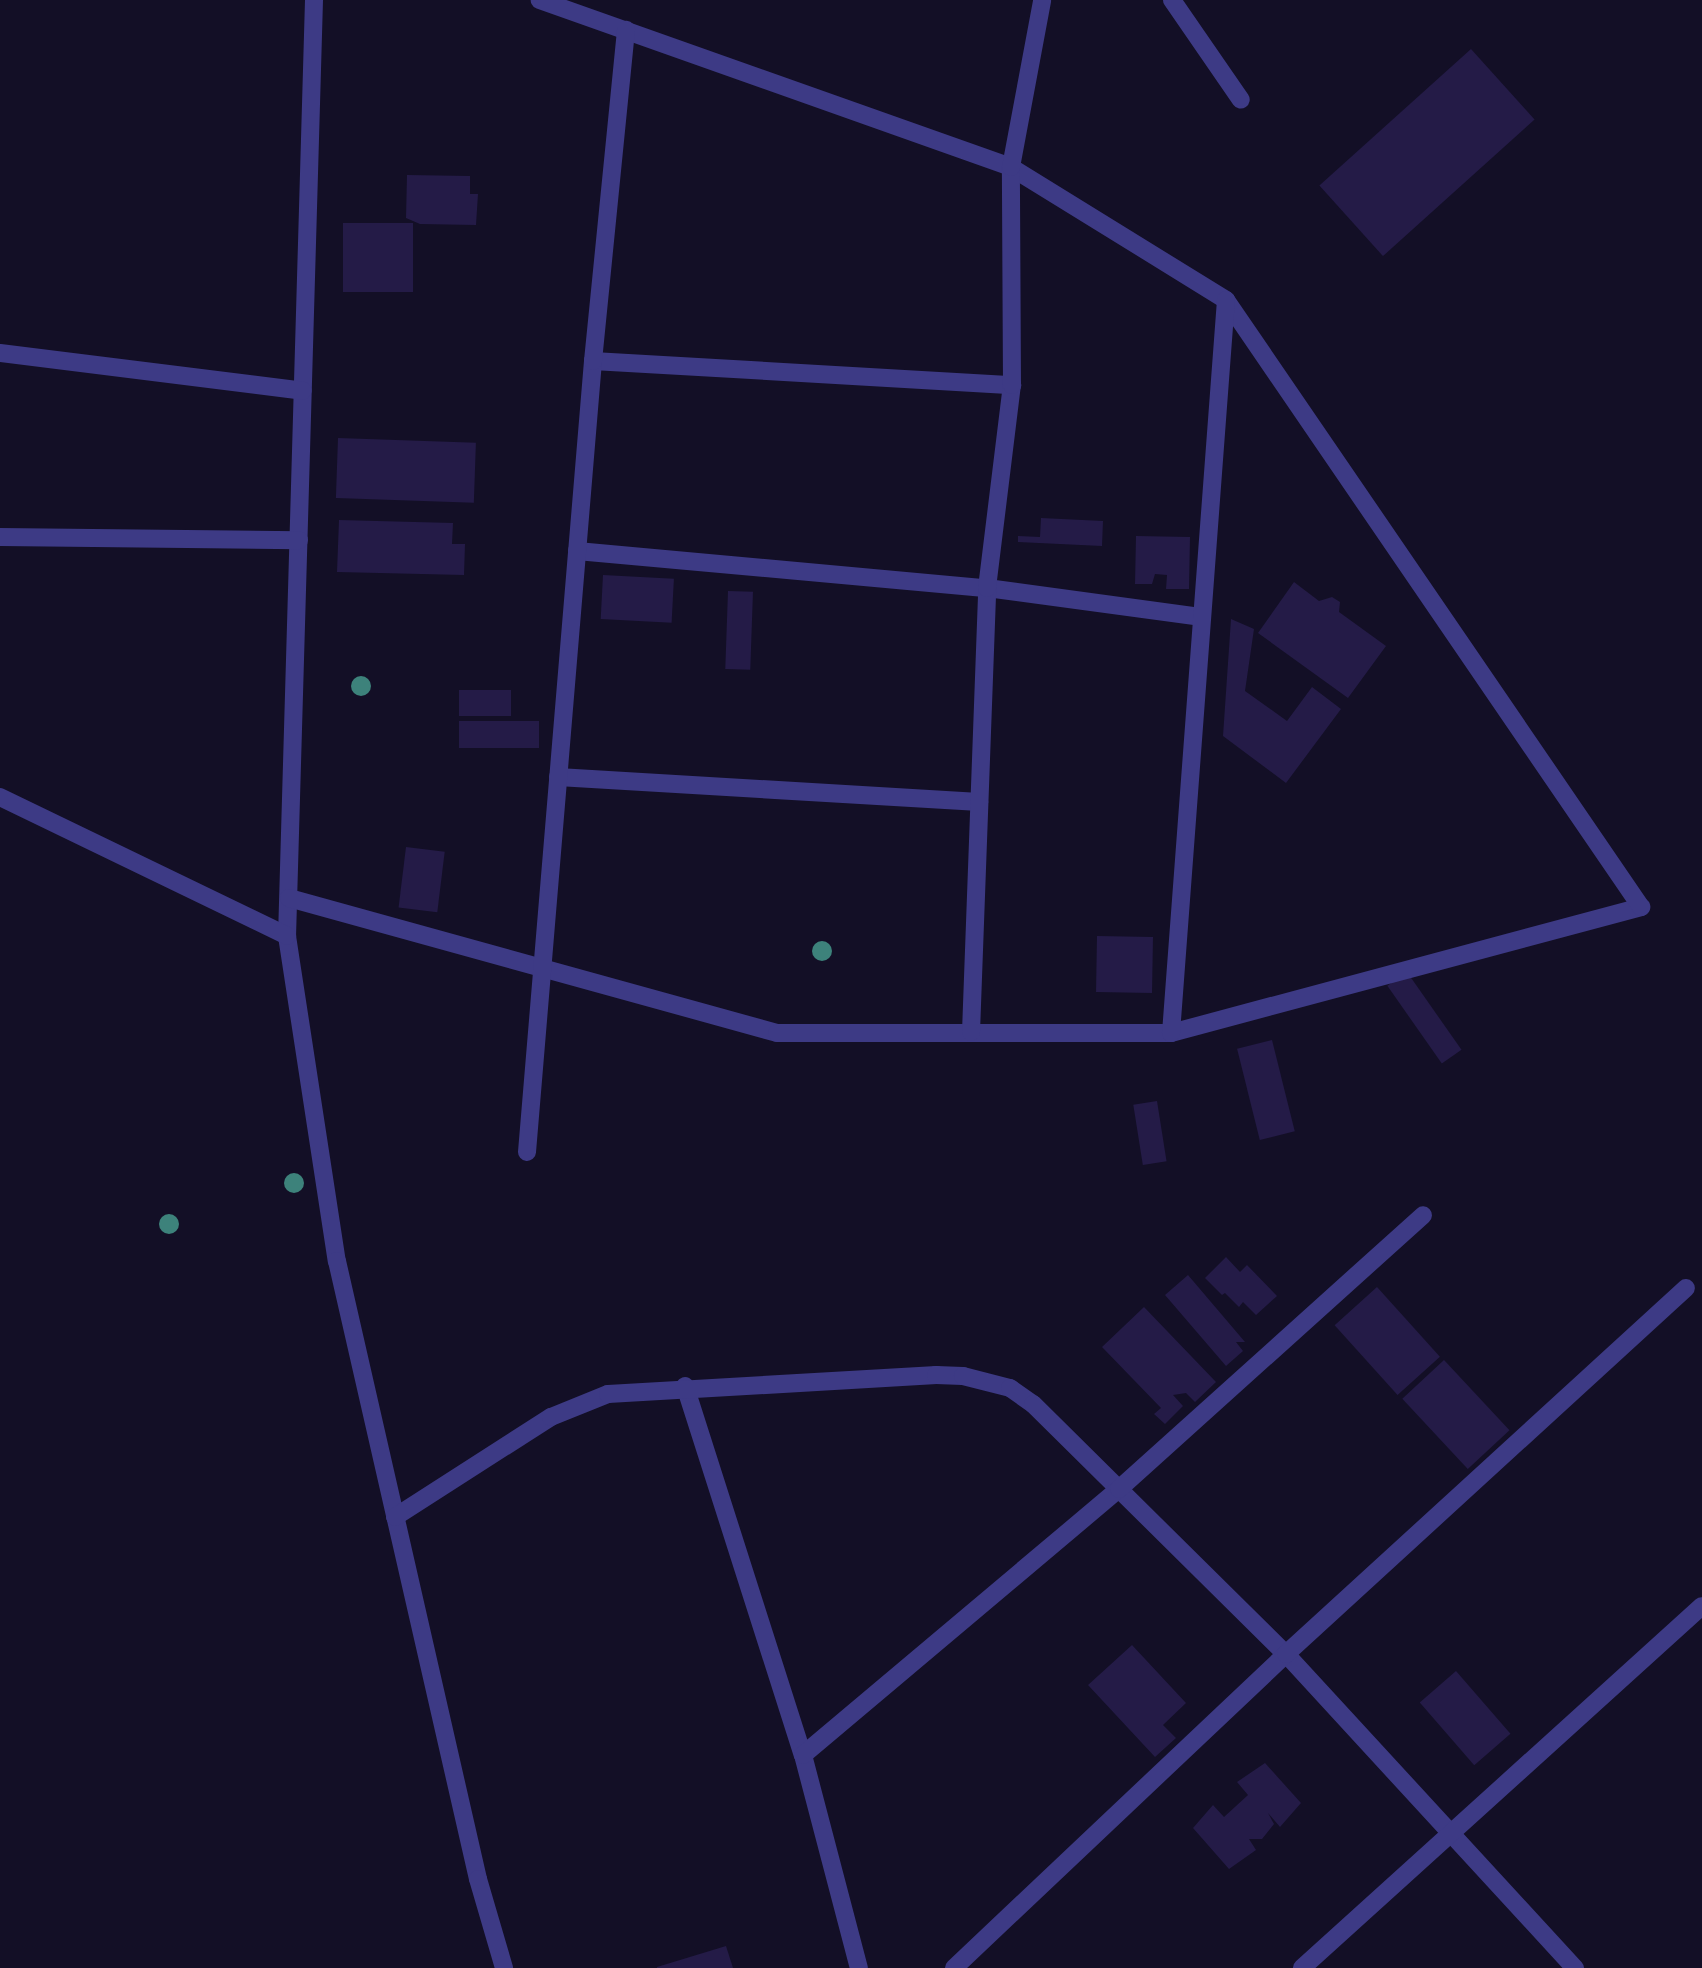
<!DOCTYPE html>
<html>
<head>
<meta charset="utf-8">
<style>
	body { margin:0 }
	#map { position:relative; width:1702px; height:1968px; overflow:hidden; background:#130f26; font-family:"Fira Sans",sans-serif }
	div>[style] { position:absolute }
	.building>* { inset:0; background:#241b47; transform-origin:0 0 }
	.street>* { height:18px; margin:-9px; padding:0 9px; transform-origin:9px; border-radius:9px; background:#3d3a85 }
	.trees>* { width:20px; height:20px; margin:-10px; border-radius:50%; background:#3d827b }
	span { translate:-50% -50%; white-space:nowrap; text-align:center; line-height:1.15; -webkit-text-stroke:5px #130f26; paint-order:stroke }
</style>
</head>
<body>
<div id="map">
	<div class="building">
		<i style="left:1471px;top:49px;width:95px;height:204px;rotate:48deg"></i>
		<i style="clip-path:polygon(407px 175px,470px 176px,470px 194px,478px 194px,476px 225px,420px 224px,406px 218px)"></i>
		<i style="left:343px;top:223px;width:70px;height:69px"></i>
		<i style="left:338px;top:438px;width:138px;height:60px;rotate:2deg"></i>
		<i style="clip-path:polygon(1041px 518px,1103px 521px,1102px 546px,1018px 542px,1018px 536px,1040px 537px)"></i>
		<i style="clip-path:polygon(339px 520px,453px 523px,452px 544px,465px 544px,464px 575px,337px 572px)"></i>
		<i style="clip-path:polygon(1136px 536px,1190px 537px,1189px 589px,1166px 589px,1167px 575px,1155px 574px,1152px 584px,1135px 584px)"></i>
		<i style="left:603px;top:575px;width:71px;height:44px;rotate:3deg"></i>
		<i style="clip-path:polygon(1294px 582px,1319px 601px,1332px 597px,1340px 602px,1339px 612px,1386px 646px,1348px 698px,1258px 633px)"></i>
		<i style="left:728px;top:591px;width:25px;height:78px;rotate:2deg"></i>
		<i style="clip-path:polygon(1231px 619px,1254px 629px,1245px 691px,1287px 721px,1312px 687px,1341px 709px,1286px 783px,1223px 736px)"></i>
		<i style="left:459px;top:690px;width:52px;height:26px"></i>
		<i style="left:459px;top:721px;width:80px;height:27px"></i>
		<i style="left:406px;top:847px;width:39px;height:61px;rotate:7deg"></i>
		<i style="left:1097px;top:936px;width:56px;height:56px;rotate:1deg"></i>
		<i style="left:1407px;top:972px;width:95px;height:24px;rotate:55deg"></i>
		<i style="left:1272px;top:1040px;width:94px;height:36px;rotate:76deg"></i>
		<i style="left:1157px;top:1101px;width:61px;height:24px;rotate:81deg"></i>
		<i style="clip-path:polygon(1226px 1257px,1240px 1272px,1247px 1265px,1277px 1296px,1256px 1315px,1243px 1302px,1239px 1307px,1225px 1293px,1222px 1295px,1205px 1278px)"></i>
		<i style="clip-path:polygon(1188px 1275px,1245px 1342px,1236px 1342px,1243px 1351px,1226px 1366px,1165px 1295px)"></i>
		<i style="left:1377px;top:1287px;width:94px;height:57px;rotate:48deg"></i>
		<i style="clip-path:polygon(1144px 1307px,1216px 1382px,1195px 1402px,1186px 1393px,1173px 1395px,1183px 1406px,1165px 1424px,1154px 1414px,1161px 1408px,1102px 1347px)"></i>
		<i style="left:1444px;top:1360px;width:96px;height:57px;rotate:47deg"></i>
		<i style="clip-path:polygon(1132px 1645px,1186px 1703px,1163px 1725px,1176px 1738px,1155px 1757px,1088px 1685px)"></i>
		<i style="left:1456px;top:1671px;width:83px;height:48px;rotate:49deg"></i>
		<i style="clip-path:polygon(1265px 1763px,1301px 1803px,1280px 1827px,1268px 1813px,1274px 1824px,1262px 1839px,1249px 1839px,1256px 1850px,1229px 1869px,1193px 1828px,1213px 1805px,1224px 1817px,1248px 1795px,1237px 1782px)"></i>
		<i style="clip-path:polygon(726px 1946px,733px 1968px,657px 1968px,657px 1967px)"></i>
	</div>
	<div class="street">
		<i style="left:314px;top:0;width:936px;rotate:91.65deg"></i>
		<i style="left:287px;top:936px;width:329px;rotate:81.3deg"></i>
		<i style="left:337px;top:1261px;width:634px;rotate:77.15deg"></i>
		<i style="left:478px;top:1879px;width:93px;rotate:73.7deg"></i>
		<i style="left:1172px;top:0;width:121px;rotate:55.4deg"></i>
		<i style="left:0;top:353px;width:305px;rotate:7.1deg"></i>
		<i style="left:593px;top:361px;width:420px;rotate:3.3deg"></i>
		<i style="left:0;top:537px;width:299px;rotate:0.6deg"></i>
		<i style="left:577px;top:551px;width:412px;rotate:5.2deg"></i>
		<i style="left:987px;top:588px;width:217px;rotate:7.7deg"></i>
		<i style="left:558px;top:777px;width:422px;rotate:3.4deg"></i>
		<i style="left:0;top:797px;width:319px;rotate:25.8deg"></i>
		<i style="left:289px;top:898px;width:506px;rotate:15.46deg"></i>
		<i style="left:777px;top:1033px;width:394px"></i>
		<i style="left:1171px;top:1033px;width:487px;rotate:-15deg"></i>
		<i style="left:1641px;top:907px;width:735px;rotate:-124.36deg"></i>
		<i style="left:1226px;top:300px;width:253px;rotate:-148.3deg"></i>
		<i style="left:1011px;top:167px;width:500px;rotate:-160.5deg"></i>
		<i style="left:971px;top:1032px;width:444px;rotate:-87.9deg"></i>
		<i style="left:987px;top:588px;width:205px;rotate:-83deg"></i>
		<i style="left:1012px;top:385px;width:218px;rotate:-90.3deg"></i>
		<i style="left:1011px;top:167px;width:169px;rotate:-79.4deg"></i>
		<i style="left:1171px;top:1033px;width:735px;rotate:-85.71deg"></i>
		<i style="left:527px;top:1152px;width:794px;rotate:-85.23deg"></i>
		<i style="left:593px;top:361px;width:333px;rotate:-84.3deg"></i>
		<i style="left:685px;top:1386px;width:387px;rotate:72.3deg"></i>
		<i style="left:803px;top:1755px;width:220px;rotate:75.3deg"></i>
		<i style="left:395px;top:1517px;width:185px;rotate:-32.7deg"></i>
		<i style="left:551px;top:1417px;width:61px;rotate:-22deg"></i>
		<i style="left:608px;top:1394px;width:329px;rotate:-3.3deg"></i>
		<i style="left:936px;top:1375px;width:27px;rotate:2deg"></i>
		<i style="left:963px;top:1376px;width:49px;rotate:14.3deg"></i>
		<i style="left:1010px;top:1388px;width:28px;rotate:35deg"></i>
		<i style="left:1033px;top:1404px;width:356px;rotate:44.7deg"></i>
		<i style="left:1286px;top:1654px;width:427px;rotate:47.4deg"></i>
		<i style="left:803px;top:1755px;width:413px;rotate:-40.1deg"></i>
		<i style="left:1119px;top:1489px;width:409px;rotate:-42deg"></i>
		<i style="left:954px;top:1968px;width:457px;rotate:-43.4deg"></i>
		<i style="left:1286px;top:1654px;width:542px;rotate:-42.46deg"></i>
		<i style="left:1302px;top:1968px;width:539px;rotate:-42.15deg"></i>
	</div>
	<div class="trees">
		<i style="left:361px;top:686px"></i>
		<i style="left:822px;top:951px"></i>
		<i style="left:294px;top:1183px"></i>
		<i style="left:169px;top:1224px"></i>
	</div>
</div>
</body>
</html>
